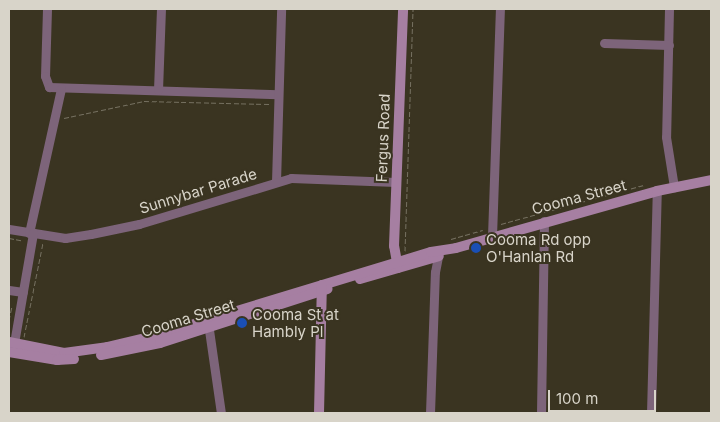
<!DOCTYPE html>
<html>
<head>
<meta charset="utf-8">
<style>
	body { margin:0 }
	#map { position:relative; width:720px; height:422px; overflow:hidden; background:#3a3421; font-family:Inter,sans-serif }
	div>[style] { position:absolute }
	.path>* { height:1px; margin-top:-0.5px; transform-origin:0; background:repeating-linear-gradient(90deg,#757060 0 5px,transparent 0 7.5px) }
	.street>* { height:9px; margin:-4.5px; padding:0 4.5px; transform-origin:4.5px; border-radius:4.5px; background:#7d647a }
	.secondary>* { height:10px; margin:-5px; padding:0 5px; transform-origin:5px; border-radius:5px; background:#a67fa2 }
	.dots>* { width:14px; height:14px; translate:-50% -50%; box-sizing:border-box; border:2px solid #3a3421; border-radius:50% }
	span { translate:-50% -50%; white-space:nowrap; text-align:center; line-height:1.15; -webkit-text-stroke:4px #3a3421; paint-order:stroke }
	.street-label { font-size:15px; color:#d8d4c9 }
	.poi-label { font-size:15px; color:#d8d4c9 }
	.left { translate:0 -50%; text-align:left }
	.frame { position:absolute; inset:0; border:10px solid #d8d4c9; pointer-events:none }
	.scale { position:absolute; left:548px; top:390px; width:108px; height:22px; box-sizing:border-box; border:2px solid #d8d4c9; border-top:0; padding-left:6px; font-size:15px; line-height:18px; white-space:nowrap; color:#d8d4c9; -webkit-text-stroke:4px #3a3421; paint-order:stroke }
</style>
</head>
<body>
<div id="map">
	<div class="path">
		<i style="left:64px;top:118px;width:82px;rotate:-12deg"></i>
		<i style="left:144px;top:101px;width:126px;rotate:1.4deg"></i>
		<i style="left:501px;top:224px;width:148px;rotate:-15.3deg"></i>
		<i style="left:9px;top:238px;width:15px;rotate:11deg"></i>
		<i style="left:451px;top:239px;width:33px;rotate:-16deg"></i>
		<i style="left:405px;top:251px;width:242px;rotate:-88.1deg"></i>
		<i style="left:9px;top:320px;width:14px;rotate:-78deg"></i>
		<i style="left:24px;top:337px;width:96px;rotate:-78.6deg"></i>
	</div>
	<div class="street">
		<i style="left:47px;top:9px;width:67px;rotate:91.7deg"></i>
		<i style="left:45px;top:76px;width:12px;rotate:70deg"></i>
		<i style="left:49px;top:87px;width:229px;rotate:1.8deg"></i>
		<i style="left:669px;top:9px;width:128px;rotate:91.3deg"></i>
		<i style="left:666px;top:137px;width:51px;rotate:80.9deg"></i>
		<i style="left:604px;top:43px;width:65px;rotate:1.8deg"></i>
		<i style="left:158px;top:90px;width:81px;rotate:-87.9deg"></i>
		<i style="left:276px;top:182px;width:173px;rotate:-88.3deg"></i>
		<i style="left:9px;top:229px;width:57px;rotate:9.1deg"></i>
		<i style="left:65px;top:238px;width:26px;rotate:-9deg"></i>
		<i style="left:91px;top:234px;width:49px;rotate:-11.8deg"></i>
		<i style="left:139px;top:224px;width:159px;rotate:-16.8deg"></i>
		<i style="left:291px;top:178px;width:105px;rotate:2.2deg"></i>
		<i style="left:29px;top:233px;width:148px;rotate:-77.5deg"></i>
		<i style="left:492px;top:236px;width:227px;rotate:-88deg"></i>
		<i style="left:9px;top:290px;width:14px;rotate:8deg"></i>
		<i style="left:208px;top:323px;width:91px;rotate:81.8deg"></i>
		<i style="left:13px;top:349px;width:118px;rotate:-80.2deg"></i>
		<i style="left:430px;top:413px;width:141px;rotate:-88deg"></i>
		<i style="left:435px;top:272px;width:16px;rotate:-79deg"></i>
		<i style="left:541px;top:413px;width:192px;rotate:-89.1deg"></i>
		<i style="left:651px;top:413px;width:222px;rotate:-88.5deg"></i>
	</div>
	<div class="secondary">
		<i style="left:398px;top:268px;width:22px;rotate:-100deg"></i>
		<i style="left:394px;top:246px;width:237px;rotate:-87.8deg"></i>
		<i style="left:360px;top:279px;width:82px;rotate:-16.2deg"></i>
		<i style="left:9px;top:342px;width:56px;rotate:11.3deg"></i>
		<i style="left:64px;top:353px;width:43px;rotate:-7.9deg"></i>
		<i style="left:107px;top:347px;width:52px;rotate:-13.2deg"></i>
		<i style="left:158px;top:335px;width:285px;rotate:-16.9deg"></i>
		<i style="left:431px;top:252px;width:25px;rotate:-9deg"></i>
		<i style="left:456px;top:248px;width:209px;rotate:-15.8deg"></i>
		<i style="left:657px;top:191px;width:55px;rotate:-11.5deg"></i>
		<i style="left:9px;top:352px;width:49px;rotate:9.5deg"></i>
		<i style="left:57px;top:360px;width:17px;rotate:-3deg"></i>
		<i style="left:101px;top:355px;width:60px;rotate:-11.5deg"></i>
		<i style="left:160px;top:343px;width:176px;rotate:-17.9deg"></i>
		<i style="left:319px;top:413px;width:128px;rotate:-88.7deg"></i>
	</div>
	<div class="dots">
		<i style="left:476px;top:248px;background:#1a4fb4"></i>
		<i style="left:242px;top:323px;background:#1a4fb4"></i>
	</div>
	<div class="street-label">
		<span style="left:383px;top:138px;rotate:-88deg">Fergus Road</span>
		<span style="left:198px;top:191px;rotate:-17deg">Sunnybar Parade</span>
		<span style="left:579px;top:197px;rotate:-15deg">Cooma Street</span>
		<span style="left:188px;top:318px;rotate:-17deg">Cooma Street</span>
	</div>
	<div class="poi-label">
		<span class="left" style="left:486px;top:248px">Cooma Rd opp<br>O'Hanlan Rd</span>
		<span class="left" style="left:252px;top:323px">Cooma St at<br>Hambly Pl</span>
	</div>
	<div class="frame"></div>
	<div class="scale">100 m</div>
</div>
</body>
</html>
